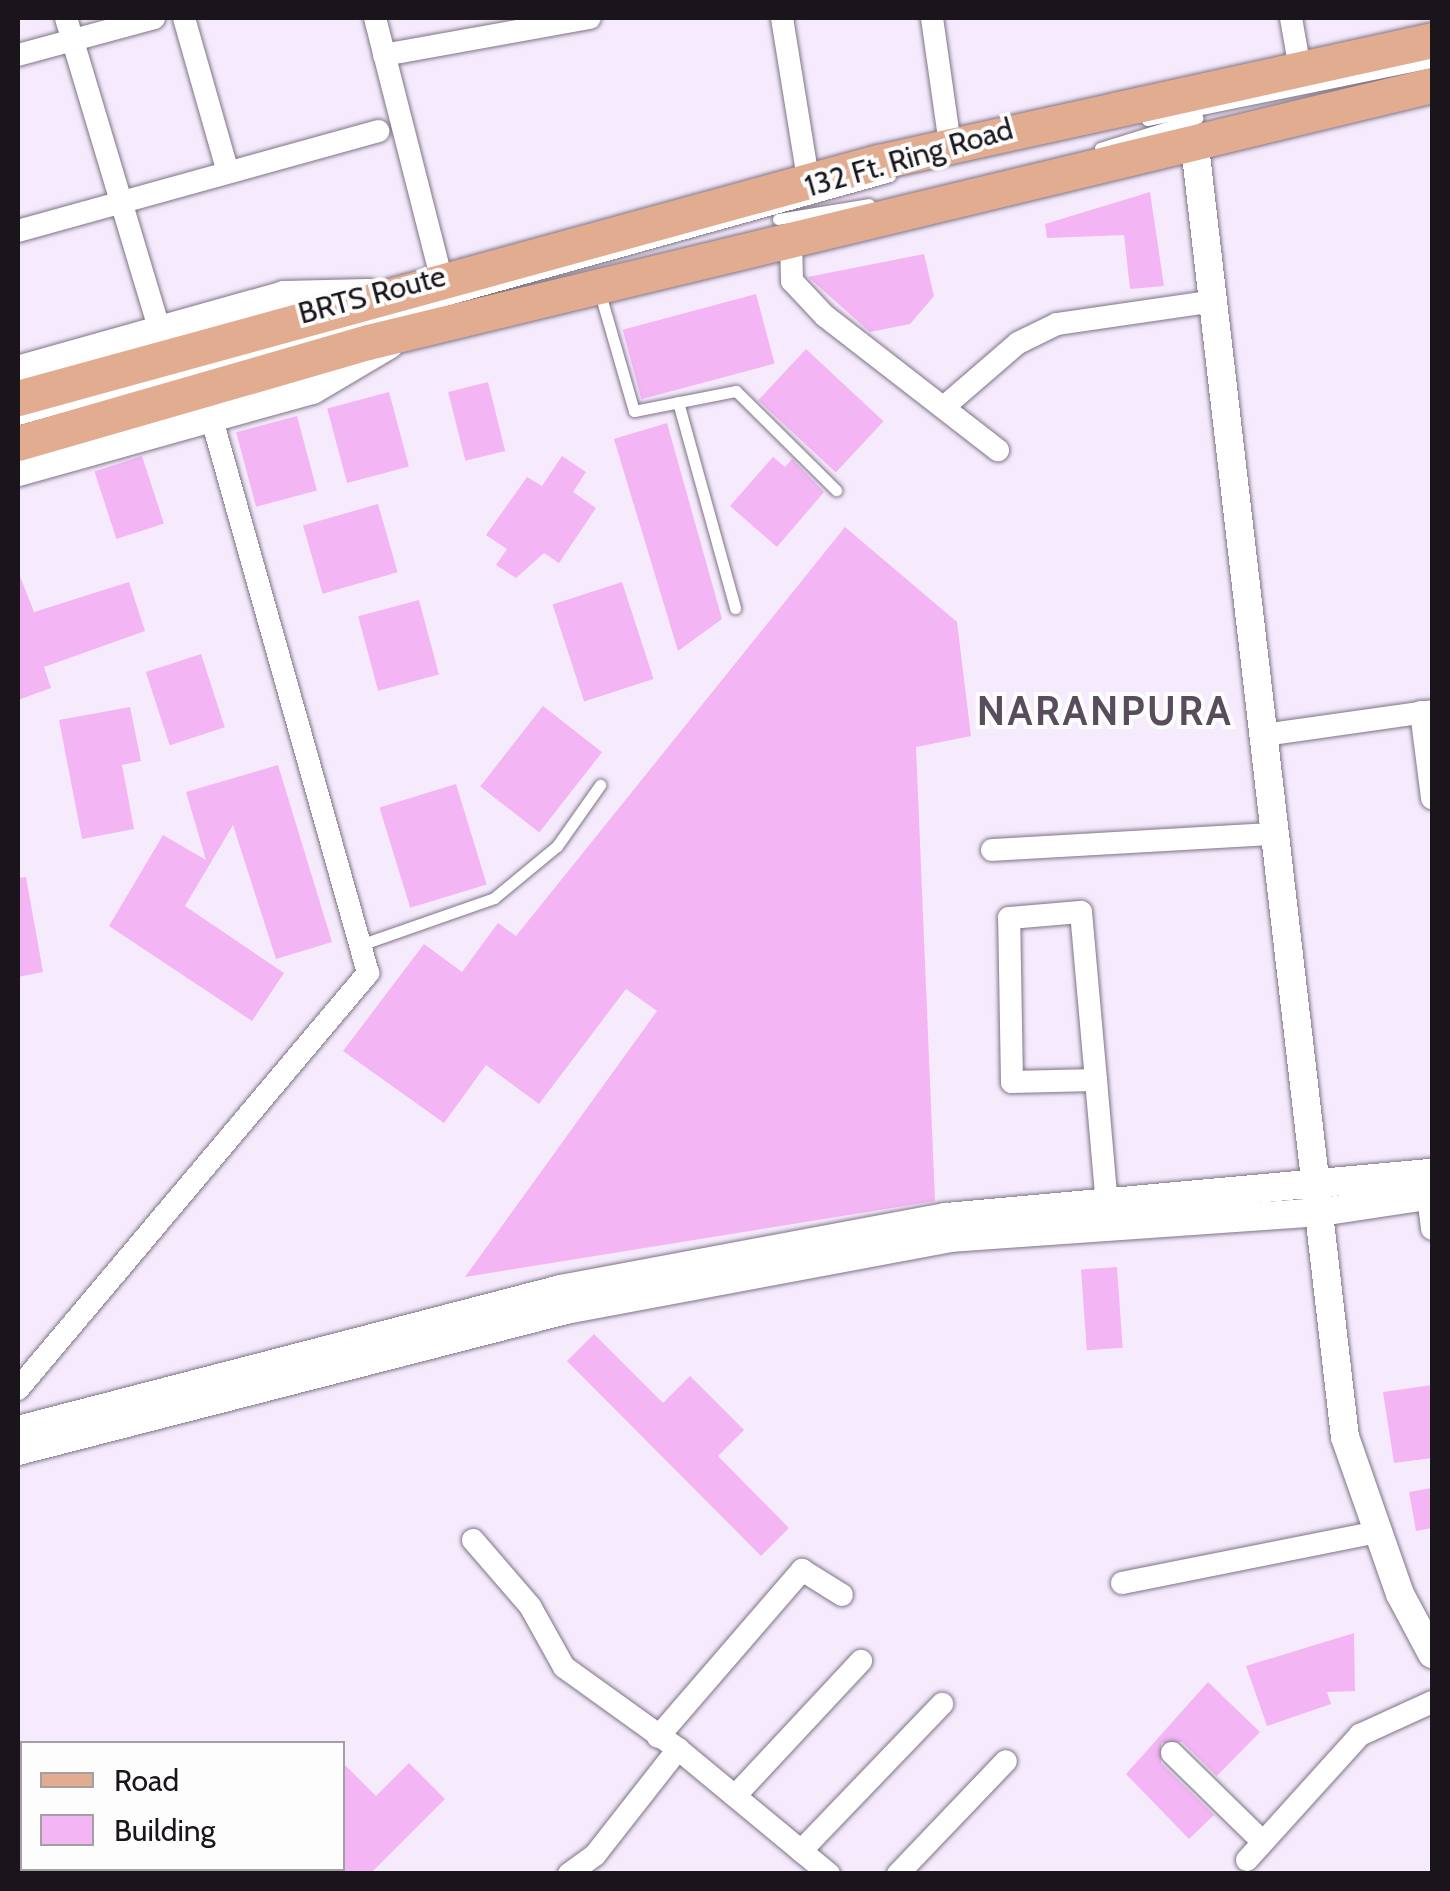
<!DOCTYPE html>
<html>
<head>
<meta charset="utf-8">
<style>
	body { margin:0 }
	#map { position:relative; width:1450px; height:1891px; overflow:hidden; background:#f6ebfd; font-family:Cabin,sans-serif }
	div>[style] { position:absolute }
	.building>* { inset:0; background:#f3b5f4; transform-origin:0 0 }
	.roads { filter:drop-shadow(0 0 2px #7e7484) drop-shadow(0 0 2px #7e7484) }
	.service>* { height:11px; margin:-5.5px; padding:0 5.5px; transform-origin:5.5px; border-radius:5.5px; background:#fff }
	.minor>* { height:22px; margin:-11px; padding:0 11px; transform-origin:11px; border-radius:11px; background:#fff }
	.tertiary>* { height:28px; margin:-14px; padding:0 14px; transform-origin:14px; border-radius:14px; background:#fff }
	.secondary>* { height:32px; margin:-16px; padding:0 16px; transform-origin:16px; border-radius:16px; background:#fff }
	.primary>* { height:35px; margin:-17.5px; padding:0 17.5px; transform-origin:17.5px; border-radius:17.5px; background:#e1ac90 }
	span { translate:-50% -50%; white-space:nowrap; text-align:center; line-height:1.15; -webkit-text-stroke:8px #fdfdfd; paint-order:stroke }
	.street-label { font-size:30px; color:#19151b }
	.district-label { font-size:40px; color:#574d5c; font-weight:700; letter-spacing:2.5px }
	.frame { position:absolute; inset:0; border:20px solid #19151b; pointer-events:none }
	.legend { position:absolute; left:20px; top:1741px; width:325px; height:130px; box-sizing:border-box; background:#fdfdfd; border:2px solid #a2a0a3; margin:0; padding:12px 18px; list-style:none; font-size:30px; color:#19151b }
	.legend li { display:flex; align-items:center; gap:20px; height:50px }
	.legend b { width:50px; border:2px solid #a2a0a3 }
</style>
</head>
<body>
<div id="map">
	<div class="building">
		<i style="clip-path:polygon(1150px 192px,1164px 286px,1130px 289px,1124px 235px,1047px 238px,1045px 224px)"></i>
		<i style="clip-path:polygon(924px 254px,934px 296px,910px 324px,870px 332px,808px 277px)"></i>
		<i style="left:756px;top:294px;width:72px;height:138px;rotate:75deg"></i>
		<i style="left:806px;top:349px;width:106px;height:70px;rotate:43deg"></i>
		<i style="left:488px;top:382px;width:71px;height:41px;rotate:76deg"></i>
		<i style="left:389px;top:392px;width:77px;height:64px;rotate:75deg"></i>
		<i style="left:297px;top:416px;width:77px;height:63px;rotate:75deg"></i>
		<i style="clip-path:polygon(667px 423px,722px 619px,678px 651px,614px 439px)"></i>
		<i style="left:142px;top:456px;width:71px;height:50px;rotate:72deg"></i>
		<i style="clip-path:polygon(562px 456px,586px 472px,573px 492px,596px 508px,559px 563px,544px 553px,516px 578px,496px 565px,507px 549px,486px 535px,527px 477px,542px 486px)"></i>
		<i style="clip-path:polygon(773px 457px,785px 467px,792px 459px,824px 492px,777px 547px,730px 506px)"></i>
		<i style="left:378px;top:504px;width:71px;height:78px;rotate:74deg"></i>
		<i style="clip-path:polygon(845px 527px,957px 622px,971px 736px,916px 747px,935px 1201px,465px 1277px,657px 1011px,626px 989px,539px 1104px,486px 1065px,444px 1123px,343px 1051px,424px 944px,462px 972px,498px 923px,516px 936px)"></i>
		<i style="clip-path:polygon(18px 571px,34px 612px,129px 582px,145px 631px,44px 667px,51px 688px,18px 700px)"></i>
		<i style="left:622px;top:582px;width:102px;height:73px;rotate:72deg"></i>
		<i style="left:419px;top:600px;width:77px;height:63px;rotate:75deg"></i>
		<i style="left:201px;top:654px;width:77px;height:58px;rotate:72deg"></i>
		<i style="left:543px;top:706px;width:75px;height:102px;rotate:38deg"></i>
		<i style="clip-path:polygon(130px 707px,141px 761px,122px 765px,134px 829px,82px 839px,59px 720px)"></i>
		<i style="clip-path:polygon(278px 765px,332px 942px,276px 959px,233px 825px,185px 906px,284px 973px,252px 1021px,109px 926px,163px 835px,206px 860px,186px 792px)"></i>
		<i style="left:456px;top:784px;width:105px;height:80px;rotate:73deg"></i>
		<i style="clip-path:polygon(26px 877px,43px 972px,18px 977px,18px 878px)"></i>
		<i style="left:1117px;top:1267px;width:81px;height:36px;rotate:86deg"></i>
		<i style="clip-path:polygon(594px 1334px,663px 1403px,690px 1376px,744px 1430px,718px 1456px,789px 1528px,761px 1556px,567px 1361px)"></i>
		<i style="clip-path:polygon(1432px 1385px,1432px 1458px,1394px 1463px,1383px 1392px)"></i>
		<i style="clip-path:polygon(1432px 1488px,1432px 1528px,1416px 1531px,1409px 1492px)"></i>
		<i style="clip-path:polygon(1354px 1633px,1355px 1691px,1327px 1692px,1331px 1704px,1267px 1726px,1246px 1666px)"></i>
		<i style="clip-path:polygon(1208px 1682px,1260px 1732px,1217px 1776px,1182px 1742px,1161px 1743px,1161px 1763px,1214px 1815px,1189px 1839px,1126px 1774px)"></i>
		<i style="clip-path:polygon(342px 1762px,376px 1796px,409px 1763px,445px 1799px,370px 1874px,342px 1874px)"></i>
	</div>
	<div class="roads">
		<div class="service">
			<i style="left:1147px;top:120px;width:291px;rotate:-11.5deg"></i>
			<i style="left:1100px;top:148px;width:102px;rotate:-17.2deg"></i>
			<i style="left:778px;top:219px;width:92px;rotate:-9.4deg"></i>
			<i style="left:599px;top:290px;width:126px;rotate:73.9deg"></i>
			<i style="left:634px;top:411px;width:104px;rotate:-11.1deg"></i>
			<i style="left:736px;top:391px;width:141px;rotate:44.7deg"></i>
			<i style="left:678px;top:402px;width:214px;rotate:74.5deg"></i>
			<i style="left:18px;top:419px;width:905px;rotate:-15.57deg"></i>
			<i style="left:360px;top:945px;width:142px;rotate:-19.3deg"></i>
			<i style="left:494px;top:898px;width:82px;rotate:-39.5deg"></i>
			<i style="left:557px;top:846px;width:75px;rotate:-54.8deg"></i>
		</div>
		<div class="minor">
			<i style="left:66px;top:18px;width:328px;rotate:73.3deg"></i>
			<i style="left:184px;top:18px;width:160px;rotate:74.1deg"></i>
			<i style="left:375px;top:18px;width:270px;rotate:75.7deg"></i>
			<i style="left:782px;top:18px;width:169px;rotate:80.8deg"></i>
			<i style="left:932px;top:18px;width:127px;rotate:81.9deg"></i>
			<i style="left:1291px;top:18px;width:52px;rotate:80deg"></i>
			<i style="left:18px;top:55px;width:141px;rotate:-15.2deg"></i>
			<i style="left:384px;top:55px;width:209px;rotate:-10.2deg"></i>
			<i style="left:18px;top:231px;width:374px;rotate:-15.5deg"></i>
			<i style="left:791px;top:237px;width:44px;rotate:88.7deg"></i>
			<i style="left:792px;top:281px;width:48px;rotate:46.7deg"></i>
			<i style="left:825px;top:316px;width:219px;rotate:37.8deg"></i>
			<i style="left:945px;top:406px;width:96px;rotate:-40.8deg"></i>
			<i style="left:1018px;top:343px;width:43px;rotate:-26deg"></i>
			<i style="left:1057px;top:324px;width:160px;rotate:-8.3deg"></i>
			<i style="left:1421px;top:712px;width:87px;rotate:82.7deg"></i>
			<i style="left:1264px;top:735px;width:170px;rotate:-8.1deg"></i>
			<i style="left:992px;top:850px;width:281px;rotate:-3.3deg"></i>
			<i style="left:1096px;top:1080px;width:84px;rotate:178.6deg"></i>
			<i style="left:1012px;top:1082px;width:164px;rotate:-91deg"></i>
			<i style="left:1009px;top:918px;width:72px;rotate:-4.8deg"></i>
			<i style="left:1081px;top:912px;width:169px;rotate:84.9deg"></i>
			<i style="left:1096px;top:1080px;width:125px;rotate:85deg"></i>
			<i style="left:1428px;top:1196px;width:33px;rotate:83deg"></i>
			<i style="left:18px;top:1389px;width:544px;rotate:-49.92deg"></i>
			<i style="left:368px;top:973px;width:579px;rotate:-105.74deg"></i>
			<i style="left:473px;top:1540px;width:87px;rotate:49.2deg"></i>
			<i style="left:530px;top:1606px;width:70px;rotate:60.9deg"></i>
			<i style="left:564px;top:1667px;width:140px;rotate:35.7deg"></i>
			<i style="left:1122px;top:1583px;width:261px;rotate:-11.3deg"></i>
			<i style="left:658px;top:1737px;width:221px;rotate:-49.2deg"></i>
			<i style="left:802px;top:1570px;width:47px;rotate:32deg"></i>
			<i style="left:1172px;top:1753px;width:126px;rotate:44.4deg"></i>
			<i style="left:735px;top:1796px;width:185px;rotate:-47deg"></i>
			<i style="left:801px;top:1851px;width:204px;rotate:-46.2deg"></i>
			<i style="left:1247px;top:1860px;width:169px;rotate:-47.9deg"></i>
			<i style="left:1360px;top:1735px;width:79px;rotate:-24.6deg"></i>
			<i style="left:569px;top:1874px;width:32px;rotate:-36deg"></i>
			<i style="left:595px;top:1855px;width:135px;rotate:-51.9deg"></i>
			<i style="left:678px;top:1749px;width:196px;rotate:39.6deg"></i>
			<i style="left:898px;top:1874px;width:156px;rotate:-46.3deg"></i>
		</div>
		<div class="tertiary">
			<i style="left:1194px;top:138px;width:1308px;rotate:83.37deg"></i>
			<i style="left:1345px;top:1437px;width:166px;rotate:70.7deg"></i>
			<i style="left:1400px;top:1594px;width:68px;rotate:61.9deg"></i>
			<i style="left:18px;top:1430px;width:561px;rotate:-14.56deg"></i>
			<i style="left:561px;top:1289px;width:392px;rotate:-10.6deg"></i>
			<i style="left:946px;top:1217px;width:488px;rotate:-5.2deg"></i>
			<i style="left:18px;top:1451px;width:566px;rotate:-14.43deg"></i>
			<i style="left:566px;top:1310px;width:390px;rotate:-10.6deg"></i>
			<i style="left:949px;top:1238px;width:373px;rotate:-4deg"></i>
			<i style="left:1321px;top:1212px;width:112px;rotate:-8.7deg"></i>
			<i style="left:18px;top:1870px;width:6px;rotate:-45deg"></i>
		</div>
		<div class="secondary">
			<i style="left:18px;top:372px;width:276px;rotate:-15.7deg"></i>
			<i style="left:284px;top:297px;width:84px;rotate:-1.4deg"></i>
			<i style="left:18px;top:470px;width:305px;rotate:-15.6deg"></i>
			<i style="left:312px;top:388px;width:88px;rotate:-30.6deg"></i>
			<i style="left:18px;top:1838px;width:7px;rotate:56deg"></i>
			<i style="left:46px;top:1868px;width:8px;rotate:50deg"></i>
			<i style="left:73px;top:1868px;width:8px;rotate:45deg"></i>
		</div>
		<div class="primary">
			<i style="left:18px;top:398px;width:892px;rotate:-15.35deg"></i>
			<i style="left:878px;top:162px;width:567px;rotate:-12.42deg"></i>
			<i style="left:18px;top:443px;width:364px;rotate:-16.1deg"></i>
			<i style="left:368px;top:342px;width:1095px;rotate:-13.58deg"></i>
		</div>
	</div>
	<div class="street-label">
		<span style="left:909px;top:158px;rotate:-16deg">132 Ft. Ring Road</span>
		<span style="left:372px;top:295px;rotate:-15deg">BRTS Route</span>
	</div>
	<div class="district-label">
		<span style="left:1105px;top:711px">NARANPURA</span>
	</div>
	<div class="frame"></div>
	<ul class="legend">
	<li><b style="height:12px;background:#e1ac90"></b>Road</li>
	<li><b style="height:28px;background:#f3b5f4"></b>Building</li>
	</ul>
</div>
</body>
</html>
